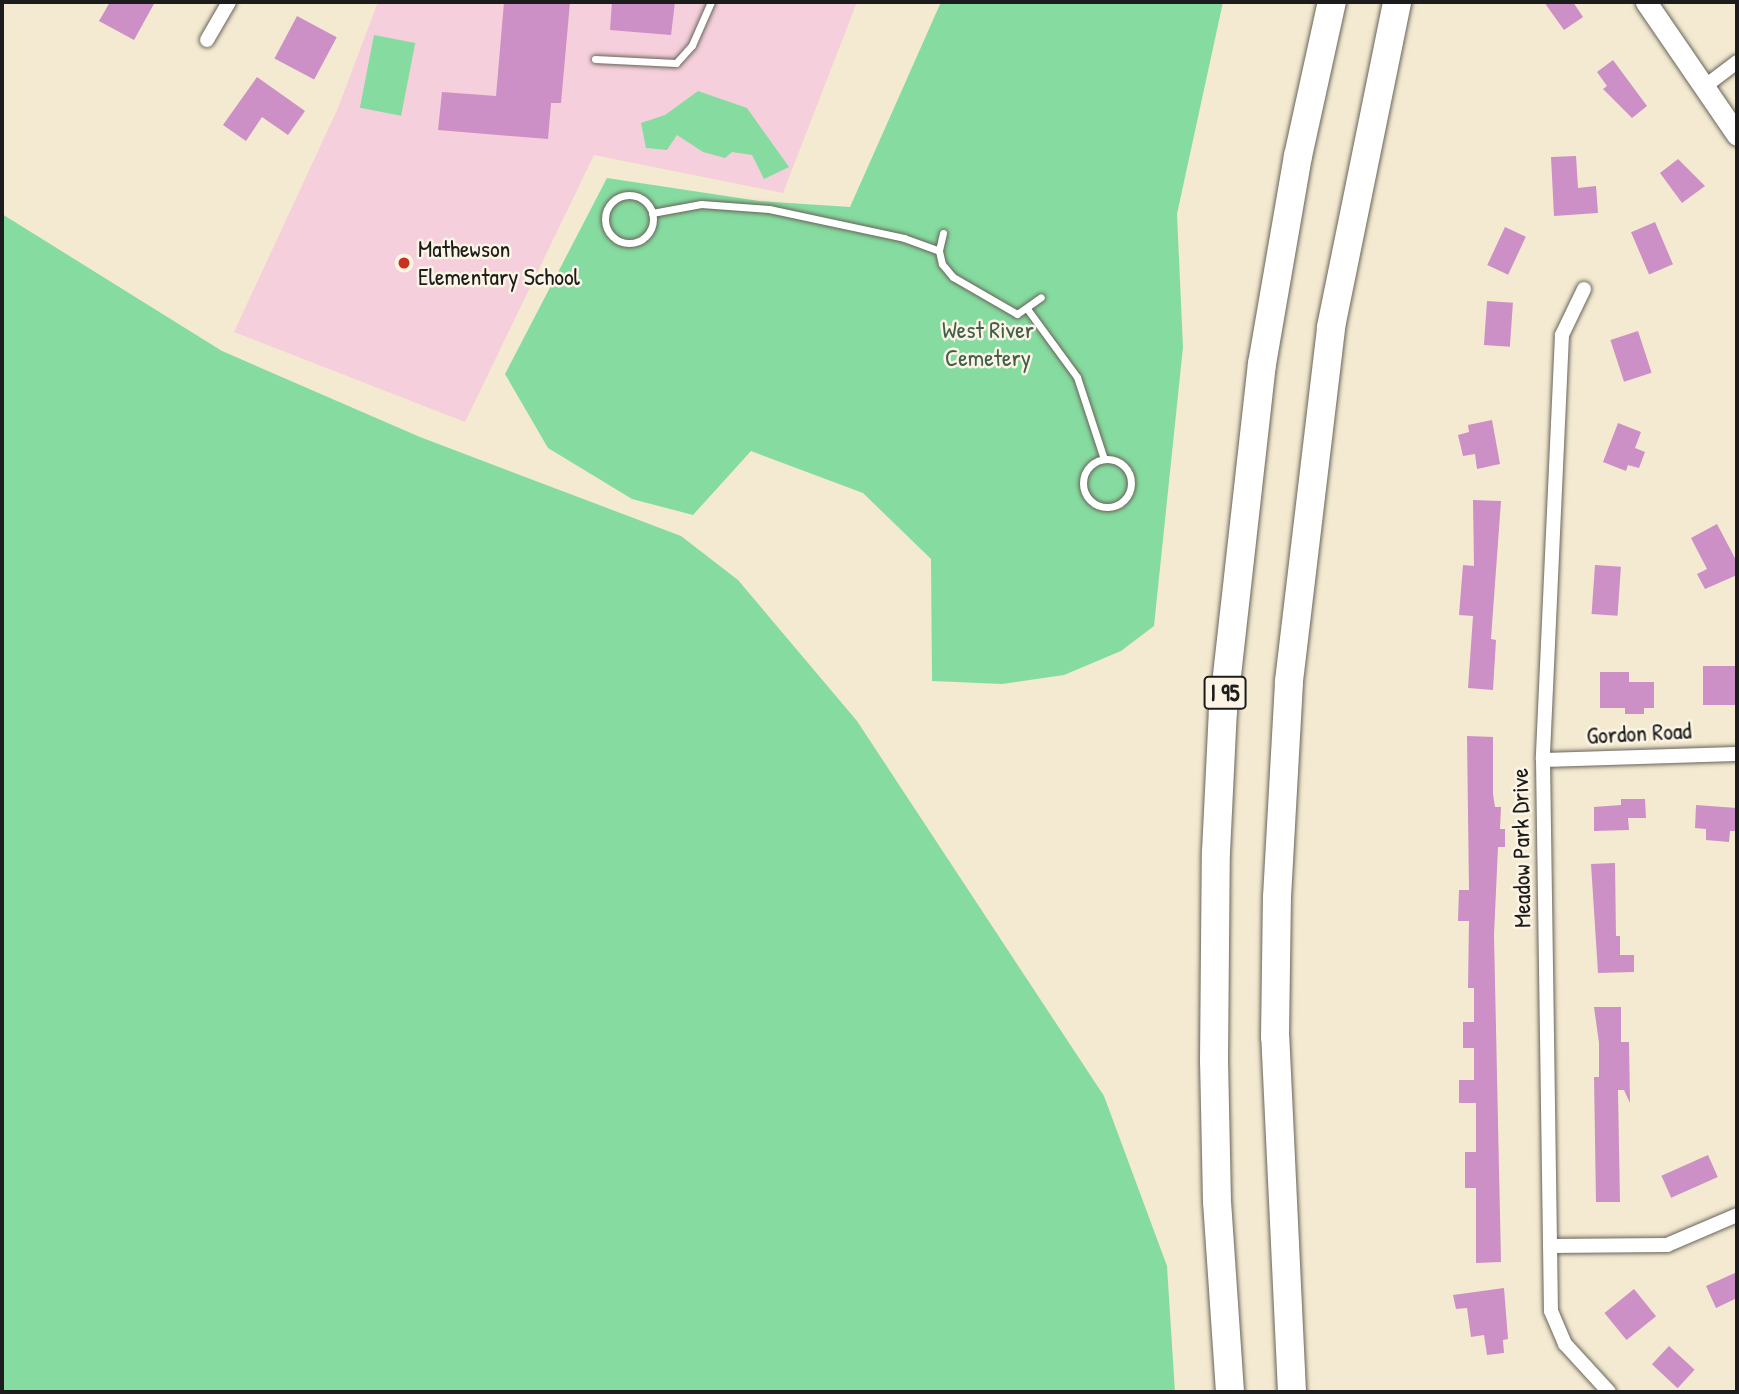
<!DOCTYPE html>
<html>
<head>
<meta charset="utf-8">
<style>
	body { margin:0 }
	#map { position:relative; width:1739px; height:1394px; overflow:hidden; background:#f4ead1; font-family:"Patrick Hand",sans-serif }
	div>[style] { position:absolute }
	.built>* { inset:0; background:#f5cfdb }
	.green>* { inset:0; background:#86dca0; transform-origin:0 0 }
	.building>* { inset:0; background:#cc8fc6; transform-origin:0 0 }
	.roads { filter:drop-shadow(0 0 2px #68645b) drop-shadow(0 0 2px #68645b) }
	.lane>* { height:7px; margin:-3.5px; padding:0 3.5px; transform-origin:3.5px; border-radius:3.5px; background:#fff }
	.lane>.ring { margin:-3.5px; padding:0; box-sizing:content-box; background:none; border:7px solid #fff; border-radius:50% }
	.street>* { height:14px; margin:-7px; padding:0 7px; transform-origin:7px; border-radius:7px; background:#fff }
	.secondary>* { height:21px; margin:-10.5px; padding:0 10.5px; transform-origin:10.5px; border-radius:10.5px; background:#fff }
	.highway>* { height:28px; margin:-14px; padding:0 14px; transform-origin:14px; border-radius:14px; background:#fff }
	.dots>* { width:19px; height:19px; translate:-50% -50%; box-sizing:border-box; border:4px solid #fcf5e5; border-radius:50% }
	span { translate:-50% -50%; white-space:nowrap; text-align:center; line-height:1.15; -webkit-text-stroke:5px #fcf5e5; paint-order:stroke }
	.shield-label span { padding:2px 5px; background:#fcf5e5; border:2px solid; border-radius:5px; -webkit-text-stroke-width:0 }
	.shield-label { font-size:23px; color:#1c1c1c; font-weight:700 }
	.poi-label { font-size:24px; color:#1c1c1c }
	.left { translate:0 -50%; text-align:left }
	.park-label { font-size:24px; color:#415f4a }
	.street-label { font-size:24px; color:#1c1c1c }
	.frame { position:absolute; inset:0; border:4px solid #1c1c1c; pointer-events:none }
</style>
</head>
<body>
<div id="map">
	<div class="built">
		<i style="clip-path:polygon(378px 2px,857px 2px,783px 193px,594px 155px,465px 422px,234px 332px,338px 108px)"></i>
	</div>
	<div class="green">
		<i style="clip-path:polygon(941px 2px,1223px 2px,1177px 214px,1183px 347px,1154px 626px,1121px 651px,1064px 675px,1002px 684px,932px 681px,931px 559px,863px 493px,751px 451px,693px 515px,632px 499px,548px 448px,505px 374px,607px 178px,759px 201px,850px 207px)"></i>
		<i style="left:374px;top:35px;width:42px;height:74px;rotate:11deg"></i>
		<i style="clip-path:polygon(698px 91px,747px 108px,789px 167px,764px 179px,752px 155px,732px 152px,725px 158px,703px 152px,677px 135px,667px 150px,646px 148px,641px 123px,665px 115px)"></i>
		<i style="clip-path:polygon(2px 214px,222px 351px,420px 437px,681px 536px,738px 580px,857px 721px,1104px 1096px,1167px 1266px,1175px 1392px,2px 1392px)"></i>
	</div>
	<div class="building">
		<i style="clip-path:polygon(110px 2px,155px 2px,134px 40px,99px 21px)"></i>
		<i style="clip-path:polygon(504px 2px,570px 2px,561px 103px,551px 103px,548px 139px,438px 130px,442px 92px,496px 96px)"></i>
		<i style="clip-path:polygon(612px 2px,675px 2px,671px 35px,610px 30px)"></i>
		<i style="clip-path:polygon(1544px 2px,1573px 2px,1583px 17px,1564px 30px)"></i>
		<i style="left:297px;top:16px;width:45px;height:48px;rotate:28deg"></i>
		<i style="clip-path:polygon(1613px 60px,1647px 106px,1632px 118px,1603px 89px,1607px 86px,1597px 72px)"></i>
		<i style="clip-path:polygon(257px 77px,305px 111px,288px 135px,262px 117px,246px 141px,223px 125px)"></i>
		<i style="clip-path:polygon(1576px 156px,1578px 188px,1596px 186px,1598px 213px,1554px 216px,1551px 157px)"></i>
		<i style="clip-path:polygon(1678px 159px,1705px 186px,1682px 203px,1660px 173px)"></i>
		<i style="left:1655px;top:222px;width:46px;height:26px;rotate:67deg"></i>
		<i style="left:1505px;top:227px;width:23px;height:42px;rotate:25deg"></i>
		<i style="left:1487px;top:301px;width:26px;height:44px;rotate:4deg"></i>
		<i style="left:1638px;top:331px;width:44px;height:29px;rotate:72deg"></i>
		<i style="clip-path:polygon(1492px 420px,1500px 464px,1477px 469px,1475px 454px,1463px 456px,1458px 435px,1469px 432px,1468px 425px)"></i>
		<i style="clip-path:polygon(1618px 423px,1641px 432px,1635px 448px,1645px 452px,1639px 468px,1628px 465px,1626px 471px,1603px 462px)"></i>
		<i style="clip-path:polygon(1473px 500px,1501px 501px,1491px 639px,1496px 640px,1493px 690px,1468px 688px,1473px 616px,1459px 615px,1463px 565px,1474px 566px)"></i>
		<i style="clip-path:polygon(1717px 524px,1737px 562px,1737px 575px,1705px 589px,1697px 574px,1707px 569px,1691px 538px)"></i>
		<i style="left:1595px;top:565px;width:26px;height:49px;rotate:4deg"></i>
		<i style="left:1703px;top:666px;width:34px;height:39px"></i>
		<i style="clip-path:polygon(1600px 672px,1629px 672px,1629px 682px,1654px 682px,1654px 708px,1644px 708px,1644px 714px,1625px 714px,1625px 708px,1600px 708px)"></i>
		<i style="clip-path:polygon(1467px 736px,1493px 737px,1493px 794px,1495px 807px,1501px 807px,1500px 829px,1505px 829px,1505px 847px,1498px 847px,1494px 935px,1501px 1262px,1476px 1263px,1476px 1188px,1465px 1188px,1465px 1152px,1476px 1152px,1476px 1103px,1459px 1103px,1459px 1080px,1474px 1080px,1474px 1048px,1463px 1048px,1463px 1022px,1474px 1022px,1474px 988px,1468px 988px,1469px 921px,1458px 921px,1459px 890px,1469px 890px)"></i>
		<i style="clip-path:polygon(1621px 799px,1645px 799px,1646px 818px,1628px 818px,1629px 830px,1594px 831px,1594px 807px,1621px 805px)"></i>
		<i style="clip-path:polygon(1696px 805px,1737px 808px,1737px 831px,1730px 831px,1729px 842px,1706px 840px,1706px 829px,1695px 828px)"></i>
		<i style="clip-path:polygon(1615px 863px,1616px 936px,1620px 936px,1620px 955px,1634px 955px,1634px 972px,1598px 973px,1591px 864px)"></i>
		<i style="clip-path:polygon(1594px 1007px,1621px 1007px,1621px 1042px,1629px 1042px,1630px 1103px,1624px 1090px,1618px 1090px,1620px 1202px,1596px 1202px,1594px 1077px,1599px 1077px,1599px 1043px)"></i>
		<i style="left:1708px;top:1155px;width:24px;height:51px;rotate:66deg"></i>
		<i style="clip-path:polygon(1737px 1272px,1737px 1298px,1716px 1308px,1706px 1286px)"></i>
		<i style="clip-path:polygon(1504px 1288px,1508px 1339px,1503px 1340px,1504px 1353px,1487px 1355px,1484px 1335px,1471px 1337px,1467px 1308px,1456px 1309px,1453px 1295px)"></i>
		<i style="left:1634px;top:1289px;width:35px;height:38px;rotate:51deg"></i>
		<i style="left:1669px;top:1346px;width:35px;height:25px;rotate:43deg"></i>
	</div>
	<div class="roads">
		<div class="lane">
			<i style="left:595px;top:59px;width:81px;rotate:2.8deg"></i>
			<i style="left:676px;top:63px;width:24px;rotate:-48deg"></i>
			<i style="left:692px;top:45px;width:47px;rotate:-66.2deg"></i>
			<i class="ring" style="left:605px;top:195px;width:41px;height:41px"></i>
			<i style="left:652px;top:213px;width:50px;rotate:-10.4deg"></i>
			<i style="left:701px;top:204px;width:68px;rotate:4.2deg"></i>
			<i style="left:769px;top:209px;width:138px;rotate:12.1deg"></i>
			<i style="left:904px;top:238px;width:37px;rotate:20deg"></i>
			<i style="left:943px;top:233px;width:18px;rotate:103deg"></i>
			<i style="left:939px;top:251px;width:13px;rotate:77deg"></i>
			<i style="left:942px;top:264px;width:17px;rotate:50deg"></i>
			<i style="left:953px;top:277px;width:74px;rotate:30deg"></i>
			<i style="left:1017px;top:314px;width:29px;rotate:-35deg"></i>
			<i style="left:1028px;top:310px;width:83px;rotate:53.8deg"></i>
			<i style="left:1077px;top:377px;width:86px;rotate:71.8deg"></i>
			<i class="ring" style="left:1083px;top:459px;width:41px;height:41px"></i>
		</div>
		<div class="street">
			<i style="left:207px;top:40px;width:44px;rotate:-59.9deg"></i>
			<i style="left:1704px;top:87px;width:41px;rotate:-37.1deg"></i>
			<i style="left:1584px;top:289px;width:51px;rotate:115.6deg"></i>
			<i style="left:1562px;top:335px;width:425px;rotate:92.6deg"></i>
			<i style="left:1543px;top:760px;width:551px;rotate:89.17deg"></i>
			<i style="left:1551px;top:1311px;width:36px;rotate:67deg"></i>
			<i style="left:1565px;top:1344px;width:65px;rotate:47.5deg"></i>
			<i style="left:1543px;top:760px;width:194px;rotate:-1.8deg"></i>
			<i style="left:1550px;top:1246px;width:117px;rotate:-0.5deg"></i>
			<i style="left:1667px;top:1245px;width:76px;rotate:-23.2deg"></i>
		</div>
		<div class="secondary">
			<i style="left:1646px;top:2px;width:161px;rotate:55.6deg"></i>
		</div>
		<div class="highway">
			<i style="left:1230px;top:1392px;width:190px;rotate:-93.9deg"></i>
			<i style="left:1217px;top:1202px;width:140px;rotate:-91.2deg"></i>
			<i style="left:1214px;top:1062px;width:210px;rotate:-89.5deg"></i>
			<i style="left:1216px;top:852px;width:141px;rotate:-87.2deg"></i>
			<i style="left:1223px;top:711px;width:349px;rotate:-83.6deg"></i>
			<i style="left:1262px;top:364px;width:211px;rotate:-80.2deg"></i>
			<i style="left:1298px;top:156px;width:158px;rotate:-77.6deg"></i>
			<i style="left:1292px;top:1392px;width:355px;rotate:-92.7deg"></i>
			<i style="left:1275px;top:1037px;width:140px;rotate:-89.2deg"></i>
			<i style="left:1277px;top:897px;width:216px;rotate:-86.8deg"></i>
			<i style="left:1289px;top:681px;width:356px;rotate:-83.2deg"></i>
			<i style="left:1331px;top:327px;width:332px;rotate:-78.5deg"></i>
		</div>
	</div>
	<div class="dots">
		<i style="left:404px;top:263px;background:#c8321e"></i>
	</div>
	<div class="shield-label">
		<span style="left:1225px;top:693px">I 95</span>
	</div>
	<div class="poi-label">
		<span class="left" style="left:418px;top:263px">Mathewson<br>Elementary School</span>
	</div>
	<div class="park-label">
		<span style="left:988px;top:344px">West River<br>Cemetery</span>
	</div>
	<div class="street-label">
		<span style="left:1639px;top:733px;rotate:-3deg">Gordon Road</span>
		<span style="left:1521px;top:848px;rotate:-91deg">Meadow Park Drive</span>
	</div>
	<div class="frame"></div>
</div>
</body>
</html>
